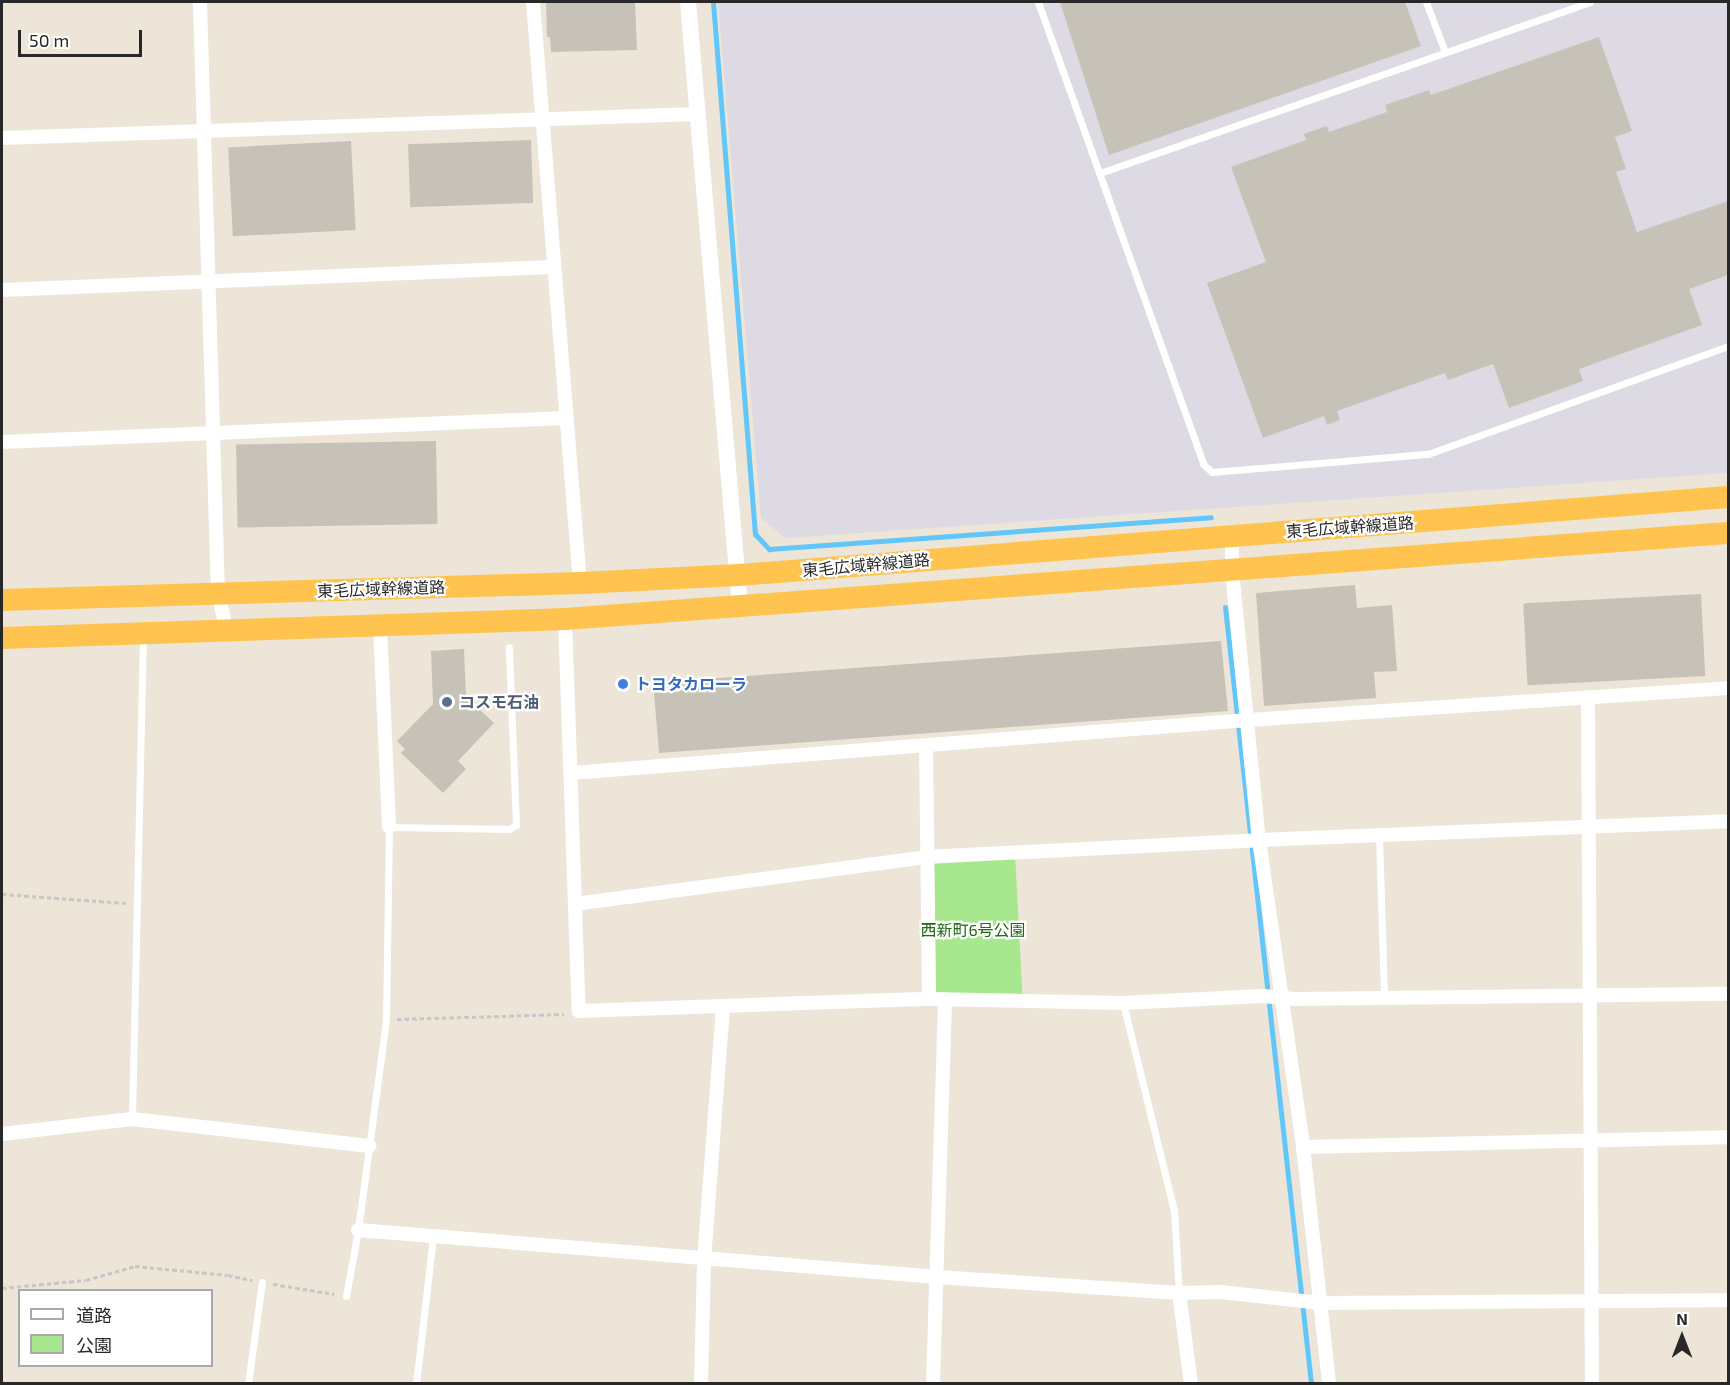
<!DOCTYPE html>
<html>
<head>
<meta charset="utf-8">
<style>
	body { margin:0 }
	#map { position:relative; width:1730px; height:1385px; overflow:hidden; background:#ece5d8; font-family:"Exo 2","Noto Sans JP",sans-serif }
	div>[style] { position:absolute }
	.industrial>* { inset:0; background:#dddae4 }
	.green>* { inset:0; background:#a7e88f; transform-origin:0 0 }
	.stream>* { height:5px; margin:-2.5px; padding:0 2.5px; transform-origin:2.5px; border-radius:2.5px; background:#61c6f9 }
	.building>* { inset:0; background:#c7c2b8; transform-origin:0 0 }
	.path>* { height:3px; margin-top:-1.5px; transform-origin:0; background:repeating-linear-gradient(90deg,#c7c7c7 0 4.5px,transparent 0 7.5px) }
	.service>* { height:7px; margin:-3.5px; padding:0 3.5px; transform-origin:3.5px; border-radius:3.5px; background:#fff }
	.minor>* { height:14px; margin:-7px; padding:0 7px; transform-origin:7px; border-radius:7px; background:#fff }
	.tertiary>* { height:16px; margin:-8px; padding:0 8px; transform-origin:8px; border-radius:8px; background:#fff }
	.trunk>* { height:22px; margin:-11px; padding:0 11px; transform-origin:11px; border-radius:11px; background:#fec44f }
	.dots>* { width:16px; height:16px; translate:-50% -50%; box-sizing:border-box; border:3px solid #fff; border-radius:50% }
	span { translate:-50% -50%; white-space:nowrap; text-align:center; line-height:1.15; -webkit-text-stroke:4.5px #fff; paint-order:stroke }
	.street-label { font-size:16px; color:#282828 }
	.shop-label { font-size:16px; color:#366cbe; font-weight:700 }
	.left { translate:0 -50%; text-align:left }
	.service-label { font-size:16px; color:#4e5e75; font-weight:700 }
	.park-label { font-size:16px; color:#1f6a13 }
	.frame { position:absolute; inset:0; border:3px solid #282828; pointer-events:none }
	.legend { position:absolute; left:18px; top:1289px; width:195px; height:78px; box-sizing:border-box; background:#fff; border:2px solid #a9a9a9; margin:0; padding:8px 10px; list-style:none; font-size:18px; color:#282828 }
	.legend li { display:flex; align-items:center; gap:12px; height:30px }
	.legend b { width:30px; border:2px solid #a9a9a9 }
	.north { position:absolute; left:1652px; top:1307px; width:60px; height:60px; -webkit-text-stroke:4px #fff; paint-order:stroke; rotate:0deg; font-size:16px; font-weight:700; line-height:24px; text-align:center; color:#282828 }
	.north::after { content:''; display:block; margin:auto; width:21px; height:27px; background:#282828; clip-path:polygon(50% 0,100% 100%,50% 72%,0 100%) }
	.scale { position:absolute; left:18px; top:30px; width:124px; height:27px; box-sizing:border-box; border:3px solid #282828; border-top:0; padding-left:8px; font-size:18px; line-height:21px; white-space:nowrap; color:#282828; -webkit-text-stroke:4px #fff; paint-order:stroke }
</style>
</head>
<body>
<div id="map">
	<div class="industrial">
		<i style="clip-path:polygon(718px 2px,1728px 2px,1728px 473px,785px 538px,761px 518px)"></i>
	</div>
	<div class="green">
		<i style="left:1015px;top:853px;width:148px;height:89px;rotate:87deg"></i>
	</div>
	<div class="stream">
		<i style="left:713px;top:2px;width:534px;rotate:85.49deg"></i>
		<i style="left:755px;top:534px;width:21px;rotate:47deg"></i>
		<i style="left:769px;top:549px;width:443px;rotate:-4.1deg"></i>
		<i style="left:1225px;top:607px;width:782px;rotate:83.68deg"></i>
	</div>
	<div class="building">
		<i style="clip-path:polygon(546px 2px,635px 2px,637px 50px,551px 52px,550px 37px,547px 37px)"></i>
		<i style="clip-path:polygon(1060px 2px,1405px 2px,1421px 46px,1109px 155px)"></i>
		<i style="clip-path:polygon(1599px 37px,1632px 131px,1615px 137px,1626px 169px,1616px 172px,1637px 232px,1728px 201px,1728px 275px,1689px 289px,1702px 325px,1579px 369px,1583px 381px,1509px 408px,1493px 364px,1448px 380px,1445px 373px,1337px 411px,1340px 420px,1327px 425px,1324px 416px,1263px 438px,1207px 283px,1266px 262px,1231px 167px,1306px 140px,1304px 134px,1327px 126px,1329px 132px,1387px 112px,1385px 105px,1429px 90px,1431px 95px)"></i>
		<i style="left:531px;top:140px;width:63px;height:123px;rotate:88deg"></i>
		<i style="left:351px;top:141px;width:89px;height:123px;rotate:87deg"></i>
		<i style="left:436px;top:441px;width:83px;height:200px;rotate:89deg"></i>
		<i style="clip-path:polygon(1355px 585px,1357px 608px,1392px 605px,1397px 671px,1374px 672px,1376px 698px,1264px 706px,1256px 593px)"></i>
		<i style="left:1701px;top:594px;width:82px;height:178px;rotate:87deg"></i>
		<i style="clip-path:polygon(1221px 641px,1228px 711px,659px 753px,654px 693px,679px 692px,678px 681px)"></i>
		<i style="clip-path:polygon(464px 649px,466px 697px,494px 723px,458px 761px,466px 769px,443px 793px,401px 753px,405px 749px,397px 741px,433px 704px,431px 651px)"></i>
	</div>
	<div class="path">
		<i style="left:2px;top:894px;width:124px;rotate:4.2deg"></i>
		<i style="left:397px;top:1019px;width:167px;rotate:-1.7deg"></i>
		<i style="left:273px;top:1284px;width:62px;rotate:9.3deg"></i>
		<i style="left:2px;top:1288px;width:84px;rotate:-5.4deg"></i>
		<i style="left:86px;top:1280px;width:51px;rotate:-15.9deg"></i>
		<i style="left:135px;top:1266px;width:93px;rotate:5.5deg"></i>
		<i style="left:228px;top:1275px;width:25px;rotate:12deg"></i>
	</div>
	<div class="service">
		<i style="left:1038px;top:2px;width:491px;rotate:70.3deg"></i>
		<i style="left:1203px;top:464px;width:12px;rotate:42deg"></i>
		<i style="left:1212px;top:472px;width:217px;rotate:-4.8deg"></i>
		<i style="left:1428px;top:454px;width:319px;rotate:-19.8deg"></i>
		<i style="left:1426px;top:2px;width:53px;rotate:69.2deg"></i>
		<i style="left:1100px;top:173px;width:519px;rotate:-19.24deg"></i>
		<i style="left:1379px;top:835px;width:163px;rotate:88.2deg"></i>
		<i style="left:1123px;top:1003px;width:213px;rotate:76.2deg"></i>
		<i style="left:1174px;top:1210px;width:83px;rotate:86.6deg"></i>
		<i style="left:132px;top:1119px;width:483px;rotate:-88.7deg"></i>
		<i style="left:346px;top:1296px;width:67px;rotate:-79.7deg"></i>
		<i style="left:358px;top:1230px;width:213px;rotate:-82.4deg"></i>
		<i style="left:386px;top:1019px;width:192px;rotate:-89.1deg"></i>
		<i style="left:389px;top:827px;width:120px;rotate:1deg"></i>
		<i style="left:509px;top:829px;width:8px;rotate:-30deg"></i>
		<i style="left:516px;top:825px;width:178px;rotate:-92.3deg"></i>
		<i style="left:248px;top:1384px;width:103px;rotate:-82.2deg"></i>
		<i style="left:416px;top:1384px;width:149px;rotate:-83.4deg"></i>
	</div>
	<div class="minor">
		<i style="left:200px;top:2px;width:591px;rotate:88.26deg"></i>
		<i style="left:218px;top:593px;width:39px;rotate:77deg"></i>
		<i style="left:533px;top:2px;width:583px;rotate:85.38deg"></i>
		<i style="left:2px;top:138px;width:695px;rotate:-1.98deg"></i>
		<i style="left:2px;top:290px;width:551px;rotate:-2.39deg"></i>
		<i style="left:2px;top:442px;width:564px;rotate:-2.44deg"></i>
		<i style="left:1232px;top:536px;width:35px;rotate:90deg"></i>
		<i style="left:1232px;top:571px;width:270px;rotate:84.3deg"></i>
		<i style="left:1259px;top:840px;width:310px;rotate:81.8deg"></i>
		<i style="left:1303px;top:1147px;width:238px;rotate:83.7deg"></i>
		<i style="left:565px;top:619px;width:392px;rotate:88deg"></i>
		<i style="left:579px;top:1011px;width:350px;rotate:-2deg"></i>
		<i style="left:929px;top:999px;width:194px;rotate:1.2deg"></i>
		<i style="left:1123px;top:1003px;width:139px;rotate:-2.9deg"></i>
		<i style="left:1262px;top:996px;width:33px;rotate:5deg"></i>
		<i style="left:1295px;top:999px;width:433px;rotate:-0.7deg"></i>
		<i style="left:380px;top:627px;width:200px;rotate:87.4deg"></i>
		<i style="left:1588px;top:697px;width:687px;rotate:89.67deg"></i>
		<i style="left:926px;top:746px;width:253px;rotate:89.3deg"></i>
		<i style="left:571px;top:773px;width:679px;rotate:-4.48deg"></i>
		<i style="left:1248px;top:720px;width:481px;rotate:-3.8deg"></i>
		<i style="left:575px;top:904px;width:354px;rotate:-7.6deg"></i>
		<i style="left:926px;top:857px;width:333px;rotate:-2.9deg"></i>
		<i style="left:1259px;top:840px;width:469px;rotate:-2.3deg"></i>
		<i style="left:2px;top:1134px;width:131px;rotate:-6.6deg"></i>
		<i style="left:132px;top:1119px;width:239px;rotate:6.5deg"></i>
		<i style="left:1303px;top:1147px;width:425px;rotate:-1.3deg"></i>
		<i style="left:358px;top:1230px;width:581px;rotate:4.64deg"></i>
		<i style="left:937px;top:1277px;width:243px;rotate:3.8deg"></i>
		<i style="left:1179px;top:1293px;width:42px;rotate:-1.4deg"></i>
		<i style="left:1221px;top:1292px;width:101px;rotate:6.3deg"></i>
		<i style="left:1321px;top:1303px;width:407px;rotate:-0.4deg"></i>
		<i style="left:1179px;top:1293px;width:92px;rotate:82.5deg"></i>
		<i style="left:701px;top:1384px;width:124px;rotate:-88.6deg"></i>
		<i style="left:704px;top:1260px;width:255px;rotate:-85.7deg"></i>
		<i style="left:933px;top:1384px;width:385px;rotate:-88.2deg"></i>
	</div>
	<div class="tertiary">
		<i style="left:688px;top:2px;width:607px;rotate:85.09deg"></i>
	</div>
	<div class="trunk">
		<i style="left:2px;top:600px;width:578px;rotate:-1.68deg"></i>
		<i style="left:580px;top:583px;width:159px;rotate:-2.9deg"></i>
		<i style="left:739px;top:575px;width:992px;rotate:-4.51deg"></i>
		<i style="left:2px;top:638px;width:563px;rotate:-1.93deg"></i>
		<i style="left:565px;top:619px;width:1166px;rotate:-4.23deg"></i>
	</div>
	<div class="dots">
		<i style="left:623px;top:684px;background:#3f7fe0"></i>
		<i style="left:447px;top:702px;background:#5c6f8a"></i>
	</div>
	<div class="street-label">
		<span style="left:1350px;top:527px;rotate:-4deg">東毛広域幹線道路</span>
		<span style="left:866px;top:565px;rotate:-5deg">東毛広域幹線道路</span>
		<span style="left:381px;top:589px;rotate:-2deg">東毛広域幹線道路</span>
	</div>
	<div class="shop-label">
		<span class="left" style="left:635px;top:684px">トヨタカローラ</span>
	</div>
	<div class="service-label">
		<span class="left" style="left:459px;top:702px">コスモ石油</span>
	</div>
	<div class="park-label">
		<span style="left:973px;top:930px">西新町6号公園</span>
	</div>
	<div class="frame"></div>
	<ul class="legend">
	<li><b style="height:8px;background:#fff"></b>道路</li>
	<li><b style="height:16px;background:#a7e88f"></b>公園</li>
	</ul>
	<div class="north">N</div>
	<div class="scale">50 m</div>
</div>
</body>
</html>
